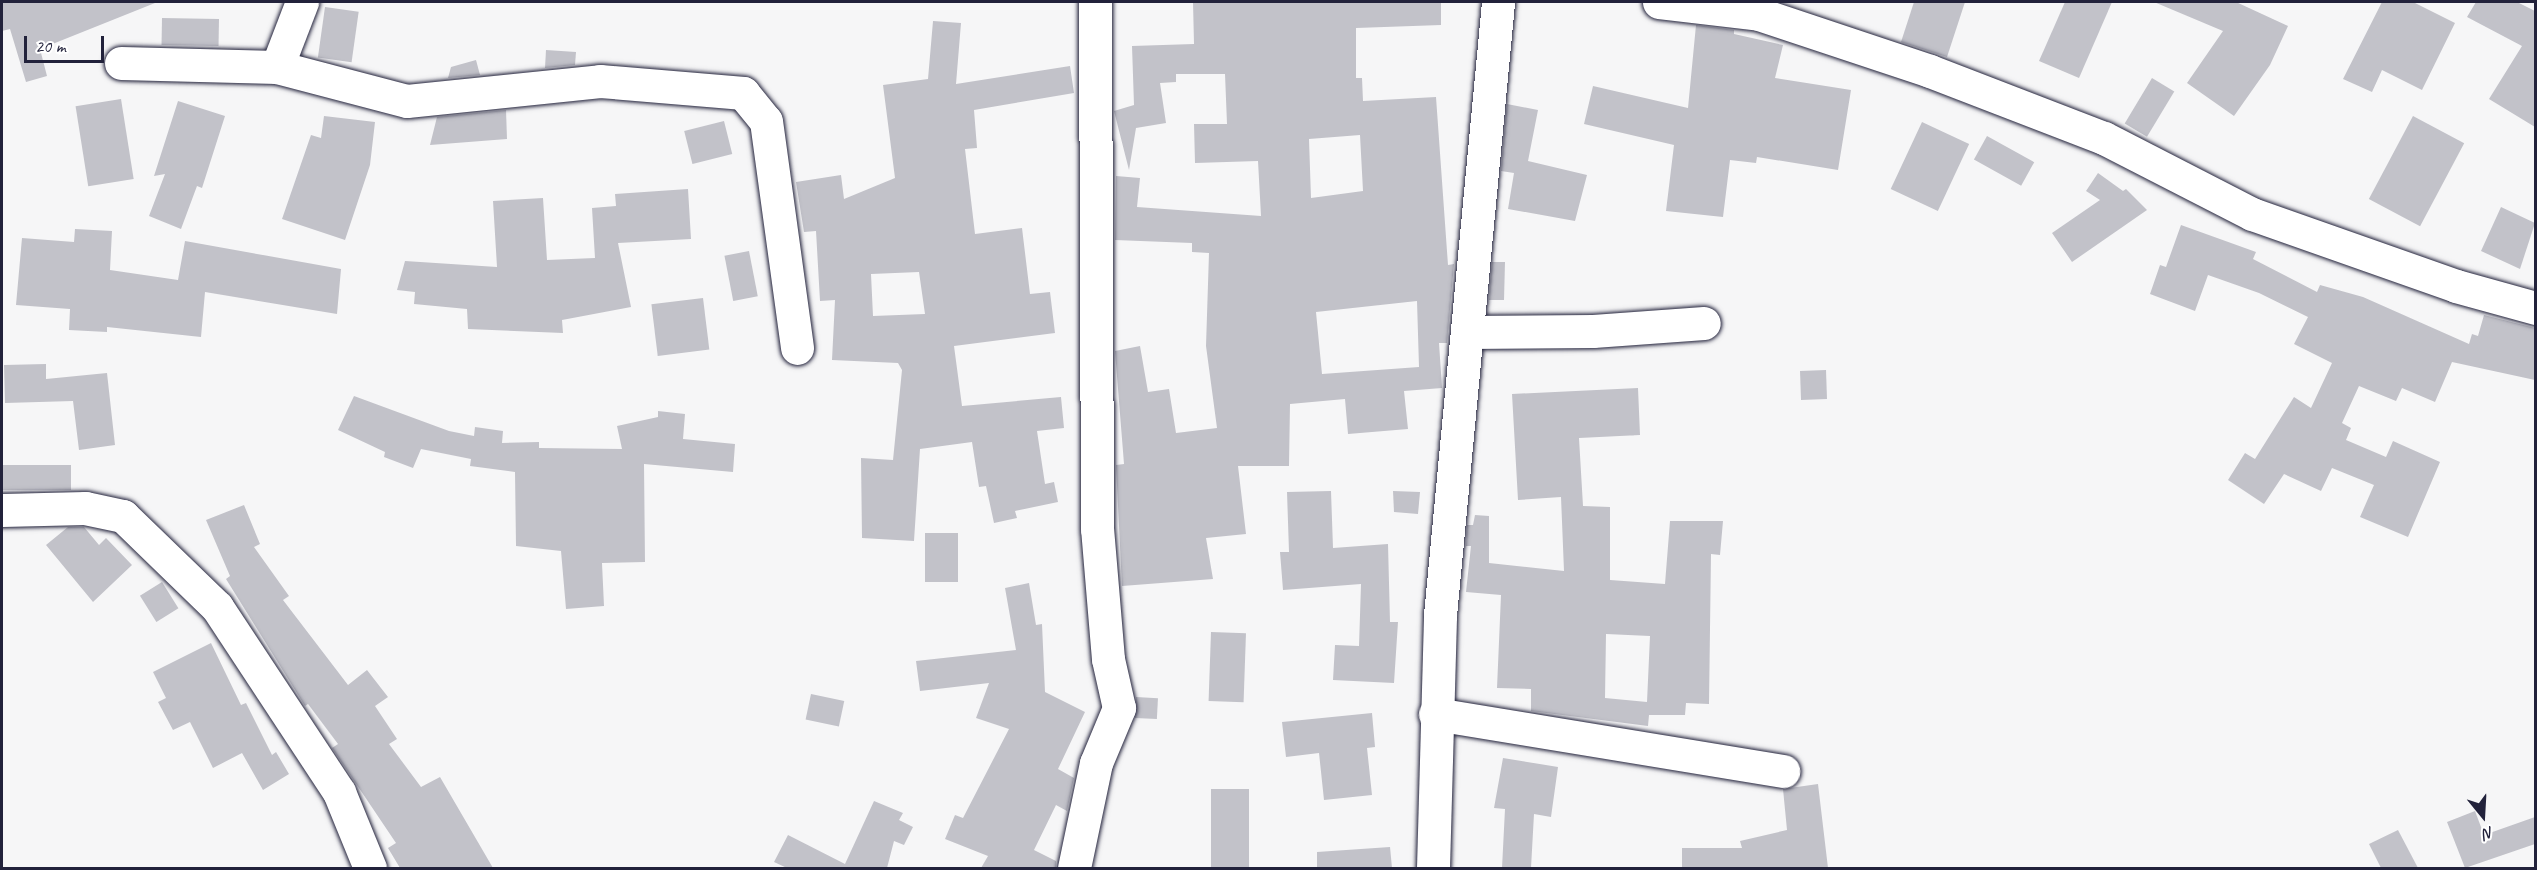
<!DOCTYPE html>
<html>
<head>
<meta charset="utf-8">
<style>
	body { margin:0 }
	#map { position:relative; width:2537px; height:870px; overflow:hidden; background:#f6f6f7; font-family:Caveat,sans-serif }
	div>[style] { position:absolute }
	.building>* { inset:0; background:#c2c2c9; transform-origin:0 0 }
	.roads { filter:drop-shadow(0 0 2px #22223b) drop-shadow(0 0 2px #22223b) }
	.minor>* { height:33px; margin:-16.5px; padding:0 16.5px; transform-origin:16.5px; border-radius:16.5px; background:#fff }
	span { translate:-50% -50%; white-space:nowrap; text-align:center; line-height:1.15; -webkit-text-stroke:6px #fff; paint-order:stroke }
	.frame { position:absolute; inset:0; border:3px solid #22223b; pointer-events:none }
	.north { position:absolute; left:2453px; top:786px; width:60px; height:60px; -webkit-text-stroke:4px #fff; paint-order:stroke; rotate:162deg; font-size:16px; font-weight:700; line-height:24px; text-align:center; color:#22223b }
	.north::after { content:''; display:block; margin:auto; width:21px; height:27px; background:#22223b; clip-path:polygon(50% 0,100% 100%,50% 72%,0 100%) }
	.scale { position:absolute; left:24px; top:36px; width:80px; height:27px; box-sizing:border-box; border:3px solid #22223b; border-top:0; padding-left:8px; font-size:18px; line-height:21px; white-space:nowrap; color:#22223b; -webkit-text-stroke:4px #fff; paint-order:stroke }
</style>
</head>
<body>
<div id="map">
	<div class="building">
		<i style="clip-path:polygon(2px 2px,155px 2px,155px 3px,40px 49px,47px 76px,26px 82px,10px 29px,2px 31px)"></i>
		<i style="clip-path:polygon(evenodd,1193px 2px,1441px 2px,1441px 25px,1356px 28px,1356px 78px,1362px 78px,1363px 101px,1436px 97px,1448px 265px,1454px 264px,1447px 343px,1439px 343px,1442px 388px,1404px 391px,1408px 429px,1348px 434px,1345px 399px,1290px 404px,1289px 466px,1238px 466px,1246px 534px,1206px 538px,1213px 579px,1122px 586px,1116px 465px,1124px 464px,1115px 351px,1140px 346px,1148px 392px,1169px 389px,1176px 433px,1217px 428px,1206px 346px,1209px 253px,1192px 252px,1192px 243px,1115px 240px,1116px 176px,1140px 178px,1137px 207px,1261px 216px,1258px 161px,1195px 163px,1194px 124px,1227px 124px,1225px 74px,1176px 74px,1176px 82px,1160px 83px,1166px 123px,1136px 128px,1129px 170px,1114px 111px,1134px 105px,1132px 46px,1194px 44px,1193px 2px,1360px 135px,1363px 191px,1311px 198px,1309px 139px,1360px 135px,1193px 2px,1417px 301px,1419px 367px,1322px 374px,1316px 312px,1417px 301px)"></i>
		<i style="clip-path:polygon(1914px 2px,1965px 2px,1947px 57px,1901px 42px)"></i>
		<i style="clip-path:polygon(2065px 2px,2112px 2px,2079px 78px,2039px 61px)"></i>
		<i style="clip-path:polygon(2154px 2px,2236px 2px,2288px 26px,2270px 65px,2234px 116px,2187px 83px,2223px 31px)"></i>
		<i style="clip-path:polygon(2382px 2px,2413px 2px,2455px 23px,2422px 90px,2382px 70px,2372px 92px,2343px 79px)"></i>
		<i style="clip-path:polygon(2476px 2px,2517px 2px,2535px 11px,2535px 127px,2489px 99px,2522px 46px,2467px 17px)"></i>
		<i style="left:325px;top:7px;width:34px;height:51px;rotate:8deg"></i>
		<i style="left:162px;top:18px;width:57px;height:27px;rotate:1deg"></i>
		<i style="clip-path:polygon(evenodd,933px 21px,961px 23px,956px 84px,1070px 66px,1074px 93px,974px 110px,977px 148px,965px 149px,975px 234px,1022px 228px,1030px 294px,1050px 292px,1055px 333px,954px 346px,962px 406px,1061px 397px,1064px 428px,1037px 431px,1045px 484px,1054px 482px,1058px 502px,1015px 511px,1017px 518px,994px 523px,986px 486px,979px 487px,972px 442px,920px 449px,914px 541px,862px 538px,861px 458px,893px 460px,902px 370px,898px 363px,832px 360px,835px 300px,820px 301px,816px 231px,804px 232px,796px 182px,841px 175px,844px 199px,895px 178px,883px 85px,928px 79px,933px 21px,919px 272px,925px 314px,873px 316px,871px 274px,919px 272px)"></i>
		<i style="clip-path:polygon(1696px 25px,1734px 30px,1734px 34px,1783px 45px,1775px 78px,1851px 90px,1838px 170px,1757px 157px,1756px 163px,1730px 160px,1723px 217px,1666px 211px,1674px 145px,1584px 124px,1593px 86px,1688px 108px)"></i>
		<i style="clip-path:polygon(546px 50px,576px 52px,575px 65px,545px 68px)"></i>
		<i style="clip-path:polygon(476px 60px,480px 75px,448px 78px,451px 67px)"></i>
		<i style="left:2152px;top:78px;width:26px;height:53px;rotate:31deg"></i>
		<i style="left:121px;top:99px;width:81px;height:46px;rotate:81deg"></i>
		<i style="clip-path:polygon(178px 101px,225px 116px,202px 188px,197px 186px,181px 229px,149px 216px,165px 174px,154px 176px)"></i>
		<i style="clip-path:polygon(1507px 104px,1538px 110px,1528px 161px,1587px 175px,1575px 221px,1508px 209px,1514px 173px,1501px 171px)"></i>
		<i style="clip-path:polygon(506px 110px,507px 139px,430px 145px,437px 117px)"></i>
		<i style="clip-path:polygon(324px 116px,375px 122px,370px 165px,345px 240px,282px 219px,311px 135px,321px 138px)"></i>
		<i style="left:2413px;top:116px;width:58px;height:94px;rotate:28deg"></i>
		<i style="left:724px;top:121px;width:34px;height:41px;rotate:76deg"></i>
		<i style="left:1922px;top:122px;width:52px;height:74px;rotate:25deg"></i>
		<i style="left:1987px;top:136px;width:54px;height:27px;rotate:29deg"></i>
		<i style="clip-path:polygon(2098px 173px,2123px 191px,2126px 189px,2147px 210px,2072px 262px,2052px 233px,2100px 200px,2086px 191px)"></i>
		<i style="clip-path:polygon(688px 189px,691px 239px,618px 243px,631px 307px,562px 320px,563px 333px,468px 329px,467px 309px,414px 304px,415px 292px,397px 290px,405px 261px,497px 267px,493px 201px,543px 198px,547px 260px,595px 258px,592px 208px,616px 206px,615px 194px)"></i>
		<i style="clip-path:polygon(2501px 207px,2535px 223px,2520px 269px,2481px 251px)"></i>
		<i style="clip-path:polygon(2181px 225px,2256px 252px,2253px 259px,2317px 292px,2320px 285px,2363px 297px,2469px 344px,2472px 334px,2478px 336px,2484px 315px,2535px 328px,2535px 380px,2452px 362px,2435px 402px,2402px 388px,2396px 401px,2359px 386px,2342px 423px,2351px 428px,2346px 440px,2386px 457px,2393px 441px,2440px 462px,2408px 537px,2360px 517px,2374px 485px,2332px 468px,2321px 491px,2284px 474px,2264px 504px,2228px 480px,2245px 453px,2255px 459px,2294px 397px,2311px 408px,2332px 363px,2294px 344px,2308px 317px,2259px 293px,2208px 275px,2195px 311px,2150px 294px,2160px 265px,2166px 267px)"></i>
		<i style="clip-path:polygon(75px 229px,112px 231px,110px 270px,178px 280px,185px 241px,341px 269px,337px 314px,205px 292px,201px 337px,107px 327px,107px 332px,69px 330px,70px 309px,16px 305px,22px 238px,74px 242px)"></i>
		<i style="left:749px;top:251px;width:46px;height:25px;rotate:79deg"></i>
		<i style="clip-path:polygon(1492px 262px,1505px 262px,1504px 300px,1489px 300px)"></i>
		<i style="left:703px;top:298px;width:52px;height:52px;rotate:83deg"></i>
		<i style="clip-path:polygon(46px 364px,46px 379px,107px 373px,115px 445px,79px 450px,73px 401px,5px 403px,4px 365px)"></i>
		<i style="left:1826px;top:370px;width:29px;height:26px;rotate:88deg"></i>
		<i style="clip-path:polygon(evenodd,1638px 388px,1640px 435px,1579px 438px,1583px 506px,1610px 507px,1610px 580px,1665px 584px,1670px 521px,1723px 521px,1720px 555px,1711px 554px,1709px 704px,1686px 703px,1685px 715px,1649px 715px,1648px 726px,1531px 711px,1531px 689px,1497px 688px,1501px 595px,1466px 592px,1471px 546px,1466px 546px,1467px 525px,1473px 525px,1475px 515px,1489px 516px,1489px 563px,1564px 571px,1561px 497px,1518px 500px,1512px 394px,1638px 388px,1606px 634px,1650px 636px,1647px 702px,1605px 698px,1606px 634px)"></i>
		<i style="clip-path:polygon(354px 396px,449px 431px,474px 436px,475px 427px,503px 431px,502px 443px,539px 442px,539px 448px,622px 449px,617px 426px,658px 417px,658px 411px,685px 414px,683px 439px,735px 444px,733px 472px,644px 464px,645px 562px,602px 563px,604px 606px,566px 609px,561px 551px,516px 546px,515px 472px,470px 466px,471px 459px,421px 449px,413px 468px,384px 457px,385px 452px,338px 430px)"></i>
		<i style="left:71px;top:465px;width:25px;height:69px;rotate:90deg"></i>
		<i style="clip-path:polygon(1331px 491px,1333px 548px,1388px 544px,1390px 622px,1398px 622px,1394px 683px,1333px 680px,1335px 645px,1359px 646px,1361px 584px,1283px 590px,1280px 552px,1289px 552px,1287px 492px)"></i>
		<i style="clip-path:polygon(1393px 491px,1420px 492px,1418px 514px,1394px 512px)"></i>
		<i style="clip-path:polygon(244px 505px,260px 544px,254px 547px,289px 596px,283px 600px,348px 685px,367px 670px,388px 697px,375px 706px,397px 739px,389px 744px,421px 787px,440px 777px,493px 868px,400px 868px,388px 848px,396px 843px,332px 748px,338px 744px,308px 704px,305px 706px,226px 579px,230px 576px,206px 520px)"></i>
		<i style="clip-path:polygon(68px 527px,84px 527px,99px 545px,106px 538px,132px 565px,93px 602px,46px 545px)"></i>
		<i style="left:925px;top:533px;width:33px;height:49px"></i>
		<i style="left:162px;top:582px;width:31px;height:26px;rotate:58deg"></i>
		<i style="clip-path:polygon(1029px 583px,1036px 625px,1042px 624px,1045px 692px,1085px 712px,1058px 769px,1074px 778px,1067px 811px,1056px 805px,1034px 850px,1056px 861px,1056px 868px,981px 868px,988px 856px,945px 839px,955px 815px,963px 818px,1009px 729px,976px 718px,989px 683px,920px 691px,916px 661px,1016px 650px,1005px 588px)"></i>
		<i style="left:1211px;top:632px;width:35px;height:69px;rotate:2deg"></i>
		<i style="clip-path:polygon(211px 643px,241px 705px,246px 703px,272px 755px,276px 752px,289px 774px,263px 790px,242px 753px,213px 768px,190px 722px,173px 730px,158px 702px,166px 698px,153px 672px)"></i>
		<i style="left:811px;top:694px;width:34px;height:26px;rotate:12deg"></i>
		<i style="left:1136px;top:697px;width:22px;height:21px;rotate:3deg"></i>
		<i style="clip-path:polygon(1372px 713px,1375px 747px,1367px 748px,1372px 795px,1324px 800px,1319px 753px,1286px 757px,1282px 722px)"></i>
		<i style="clip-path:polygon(1503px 758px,1558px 767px,1551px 817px,1534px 814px,1531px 868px,1502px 868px,1505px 809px,1494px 808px)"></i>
		<i style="clip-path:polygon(1818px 784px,1828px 868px,1682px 868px,1682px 848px,1742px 848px,1740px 841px,1787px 830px,1783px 789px)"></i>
		<i style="left:1211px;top:789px;width:38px;height:79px"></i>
		<i style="clip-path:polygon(874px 801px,903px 813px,899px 820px,913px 827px,904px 845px,894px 841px,887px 868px,787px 868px,774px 862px,788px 835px,845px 864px)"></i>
		<i style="clip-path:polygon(2475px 811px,2484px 835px,2535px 817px,2535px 844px,2465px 868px,2447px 822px)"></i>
		<i style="clip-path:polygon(2398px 830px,2418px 868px,2381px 868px,2369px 844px)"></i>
		<i style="clip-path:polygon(1390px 847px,1392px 868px,1317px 868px,1317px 852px)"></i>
	</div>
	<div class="roads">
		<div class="minor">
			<i style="left:1659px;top:2px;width:101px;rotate:6.8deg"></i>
			<i style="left:1759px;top:14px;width:180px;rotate:18.4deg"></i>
			<i style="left:1930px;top:71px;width:186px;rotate:21.1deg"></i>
			<i style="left:2104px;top:138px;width:166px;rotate:27.2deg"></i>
			<i style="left:2252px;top:214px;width:216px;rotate:19.4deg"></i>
			<i style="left:2456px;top:286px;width:83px;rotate:15.4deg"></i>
			<i style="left:121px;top:63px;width:156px;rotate:1.5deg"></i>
			<i style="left:277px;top:67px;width:134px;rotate:14.7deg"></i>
			<i style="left:407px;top:101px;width:194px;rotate:-5.9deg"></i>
			<i style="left:600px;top:81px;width:144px;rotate:4.8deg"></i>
			<i style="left:743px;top:93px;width:36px;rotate:51deg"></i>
			<i style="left:766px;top:121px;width:229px;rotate:82.2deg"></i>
			<i style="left:277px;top:67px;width:70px;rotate:-69deg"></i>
			<i style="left:1468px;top:332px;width:125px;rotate:-0.5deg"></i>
			<i style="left:1593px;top:331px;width:111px;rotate:-4.1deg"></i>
			<i style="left:2px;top:510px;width:83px;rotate:-1.4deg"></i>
			<i style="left:85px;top:508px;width:39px;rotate:12deg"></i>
			<i style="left:123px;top:516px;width:131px;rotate:44.1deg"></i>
			<i style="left:217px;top:607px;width:222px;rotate:56.6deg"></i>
			<i style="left:339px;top:792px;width:82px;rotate:67.8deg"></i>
			<i style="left:1435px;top:714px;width:353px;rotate:9.3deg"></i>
			<i style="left:1074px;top:868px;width:107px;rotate:-78.2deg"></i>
			<i style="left:1096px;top:763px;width:60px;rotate:-67.3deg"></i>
			<i style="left:1119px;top:708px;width:50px;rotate:-102.7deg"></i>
			<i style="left:1108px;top:659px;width:130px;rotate:-94.8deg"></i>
			<i style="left:1097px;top:529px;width:527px;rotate:-90.22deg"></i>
			<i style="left:1433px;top:868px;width:253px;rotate:-88.4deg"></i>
			<i style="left:1440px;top:615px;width:616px;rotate:-84.59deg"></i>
		</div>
	</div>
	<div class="frame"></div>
	<div class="north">N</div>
	<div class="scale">20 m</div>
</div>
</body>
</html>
